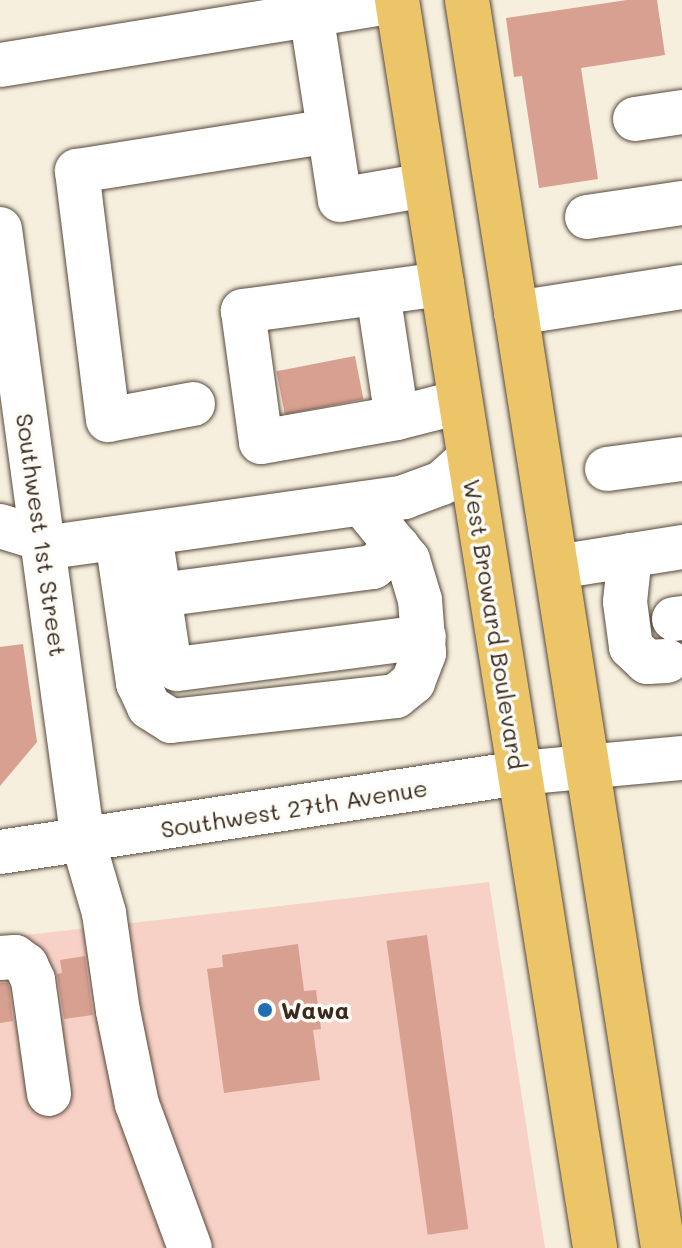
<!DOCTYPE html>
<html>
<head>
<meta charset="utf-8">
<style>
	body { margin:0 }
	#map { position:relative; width:682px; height:1248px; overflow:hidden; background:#f6efdd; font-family:Mali,sans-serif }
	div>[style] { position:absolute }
	.built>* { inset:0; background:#f7d1c6 }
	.building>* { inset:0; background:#d7a091; transform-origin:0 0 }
	.roads { filter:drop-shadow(0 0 2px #57483b) drop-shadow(0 0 2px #57483b) }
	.minor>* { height:44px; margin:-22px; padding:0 22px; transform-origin:22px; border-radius:22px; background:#fff }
	.major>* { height:44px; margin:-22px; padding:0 22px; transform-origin:22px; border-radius:22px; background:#ecc569 }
	.dots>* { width:22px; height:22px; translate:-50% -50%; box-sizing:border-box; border:4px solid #fdfcf7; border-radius:50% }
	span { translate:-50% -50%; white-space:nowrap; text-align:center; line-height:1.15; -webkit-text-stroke:7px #fdfcf7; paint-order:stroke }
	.street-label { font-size:24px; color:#3b2a1e }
	.poi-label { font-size:24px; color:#3b2a1e; font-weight:700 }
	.left { translate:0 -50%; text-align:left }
</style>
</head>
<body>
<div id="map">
	<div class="built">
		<i style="clip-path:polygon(489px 882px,545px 1248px,0 1248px,0 938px)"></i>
	</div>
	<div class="building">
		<i style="clip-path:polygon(627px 0,657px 0,665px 55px,581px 68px,598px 179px,539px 188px,522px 76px,514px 77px,506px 18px)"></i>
		<i style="left:355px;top:356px;width:44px;height:80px;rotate:79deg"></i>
		<i style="clip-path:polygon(23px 644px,37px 742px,0 786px,0 647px)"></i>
		<i style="left:427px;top:935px;width:297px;height:41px;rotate:82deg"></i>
		<i style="clip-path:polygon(298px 944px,304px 991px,316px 990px,321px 1029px,313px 1030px,320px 1080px,224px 1093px,207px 969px,223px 967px,222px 955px)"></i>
		<i style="clip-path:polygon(85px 956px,93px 1015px,64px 1019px,57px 974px,62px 973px,60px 960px)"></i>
		<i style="clip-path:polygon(0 983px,7px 983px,9px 987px,13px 1021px,0 1023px)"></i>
	</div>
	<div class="roads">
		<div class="minor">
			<i style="left:309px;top:0;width:202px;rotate:81.2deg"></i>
			<i style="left:340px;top:200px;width:87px;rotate:-9.9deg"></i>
			<i style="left:0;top:65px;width:402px;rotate:-9.2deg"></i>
			<i style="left:635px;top:119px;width:48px;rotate:-8.5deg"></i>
			<i style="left:587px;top:217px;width:96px;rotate:-8.4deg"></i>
			<i style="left:0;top:229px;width:618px;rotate:82.28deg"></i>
			<i style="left:83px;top:841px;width:75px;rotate:73.7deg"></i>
			<i style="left:104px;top:913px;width:99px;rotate:81.9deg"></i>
			<i style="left:118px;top:1011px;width:95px;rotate:78.5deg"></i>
			<i style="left:137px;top:1104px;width:153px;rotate:69.8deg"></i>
			<i style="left:442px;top:284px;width:201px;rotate:172.3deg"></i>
			<i style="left:243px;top:311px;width:132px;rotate:82.2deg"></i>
			<i style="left:261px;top:442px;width:138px;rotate:-10deg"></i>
			<i style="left:397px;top:418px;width:65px;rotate:-14.3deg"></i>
			<i style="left:378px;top:293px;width:126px;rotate:81.4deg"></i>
			<i style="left:516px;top:313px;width:168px;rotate:-8.9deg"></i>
			<i style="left:193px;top:404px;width:86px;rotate:169.3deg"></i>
			<i style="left:108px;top:420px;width:251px;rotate:-97.1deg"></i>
			<i style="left:77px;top:171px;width:255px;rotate:-9deg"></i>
			<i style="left:607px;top:469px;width:76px;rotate:-7.6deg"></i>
			<i style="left:0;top:526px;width:44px;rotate:17.2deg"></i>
			<i style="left:150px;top:534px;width:128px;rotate:81.5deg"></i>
			<i style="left:169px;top:661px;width:11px;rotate:45deg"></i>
			<i style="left:177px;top:669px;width:249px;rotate:-7.4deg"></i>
			<i style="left:117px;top:539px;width:146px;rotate:81.7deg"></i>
			<i style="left:138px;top:683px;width:26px;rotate:65deg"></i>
			<i style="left:149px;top:707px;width:26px;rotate:32deg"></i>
			<i style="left:171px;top:721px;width:226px;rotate:-6.3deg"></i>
			<i style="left:396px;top:696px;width:22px;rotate:-39deg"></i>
			<i style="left:413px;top:682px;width:31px;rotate:-69deg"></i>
			<i style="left:424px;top:653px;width:53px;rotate:-94.3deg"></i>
			<i style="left:420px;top:600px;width:42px;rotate:-106.7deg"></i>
			<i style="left:408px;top:560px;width:72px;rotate:-129.4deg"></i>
			<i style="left:43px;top:548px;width:365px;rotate:-8deg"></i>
			<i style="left:404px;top:497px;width:40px;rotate:-20.2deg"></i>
			<i style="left:442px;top:483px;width:36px;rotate:-42deg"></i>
			<i style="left:630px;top:555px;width:47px;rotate:96.1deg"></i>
			<i style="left:625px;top:602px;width:45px;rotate:82.4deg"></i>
			<i style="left:631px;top:647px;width:22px;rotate:43deg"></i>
			<i style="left:647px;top:662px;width:20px;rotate:-3deg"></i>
			<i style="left:557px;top:567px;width:127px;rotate:-9.1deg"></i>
			<i style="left:160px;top:595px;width:215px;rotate:-7.5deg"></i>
			<i style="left:373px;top:567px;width:32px;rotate:-39deg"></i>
			<i style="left:674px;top:619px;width:8px;rotate:-7deg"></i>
			<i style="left:0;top:852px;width:525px;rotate:-8.65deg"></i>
			<i style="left:519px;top:773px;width:164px;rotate:-5.3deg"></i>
			<i style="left:0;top:958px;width:15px;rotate:-4deg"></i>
			<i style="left:15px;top:957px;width:14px;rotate:36deg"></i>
			<i style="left:26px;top:965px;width:17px;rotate:65deg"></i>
			<i style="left:33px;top:980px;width:115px;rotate:82deg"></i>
		</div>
		<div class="major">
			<i style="left:397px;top:0;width:1264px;rotate:80.98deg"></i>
			<i style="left:467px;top:0;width:1263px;rotate:81.07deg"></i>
		</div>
	</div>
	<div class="dots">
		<i style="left:265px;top:1010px;background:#1f6fb2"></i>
	</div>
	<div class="street-label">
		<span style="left:42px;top:535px;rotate:82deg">Southwest 1st Street</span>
		<span style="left:495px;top:624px;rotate:81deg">West Broward Boulevard</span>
		<span style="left:294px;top:808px;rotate:-9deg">Southwest 27th Avenue</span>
	</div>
	<div class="poi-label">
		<span class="left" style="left:281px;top:1010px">Wawa</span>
	</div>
</div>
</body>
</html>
